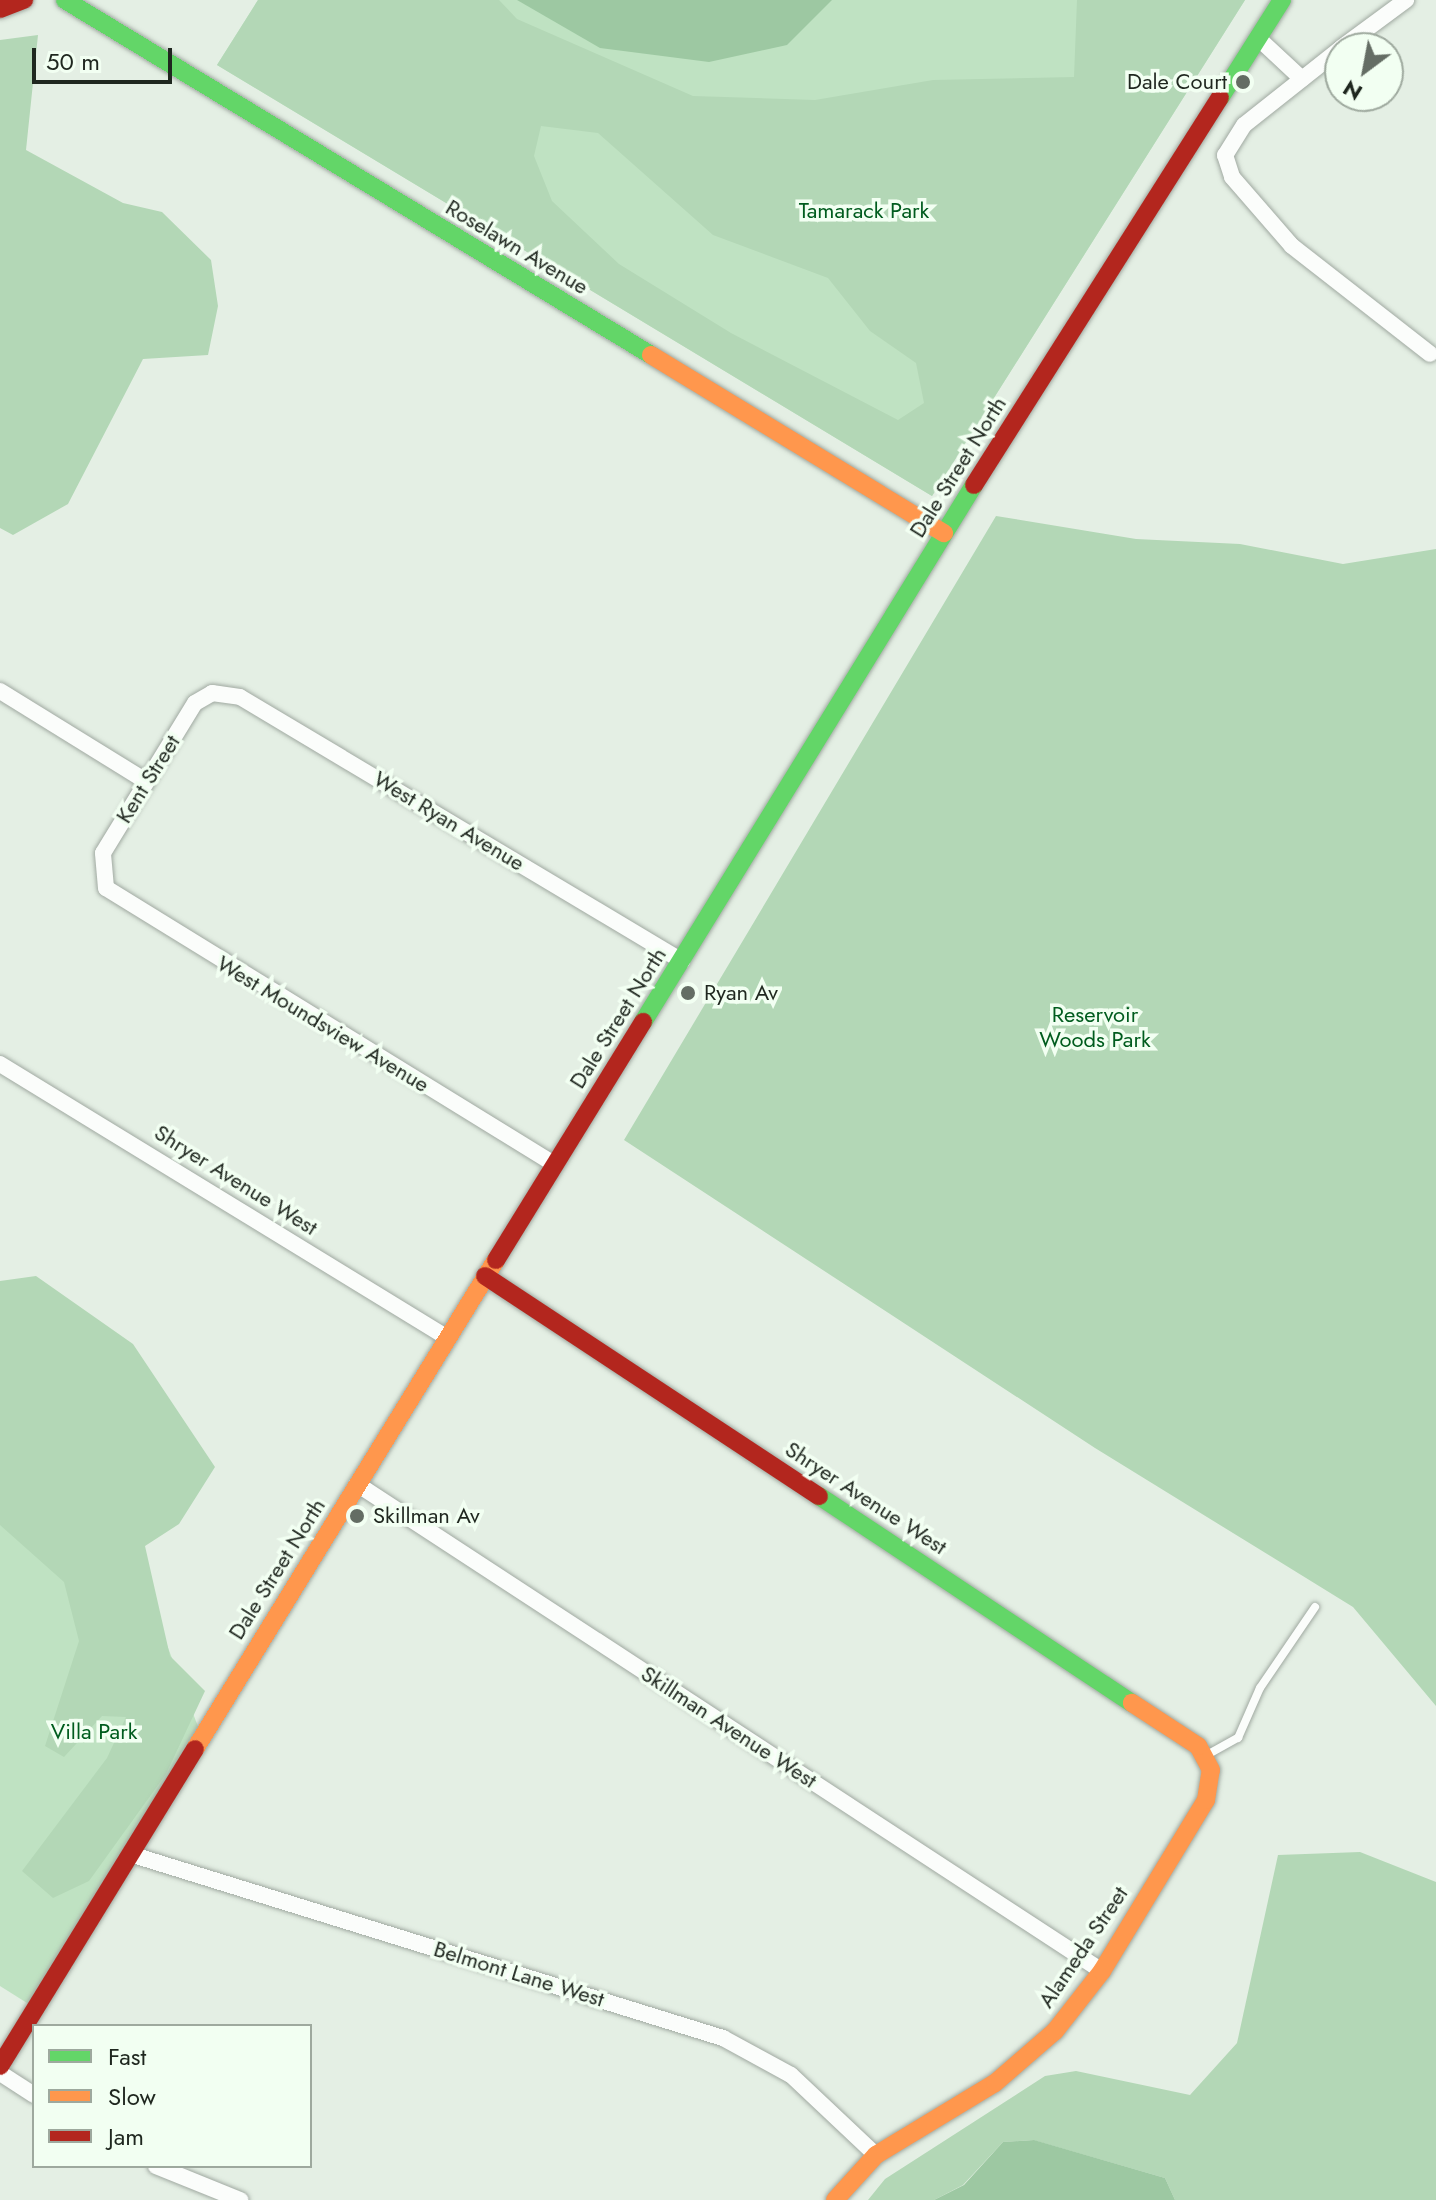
<!DOCTYPE html>
<html>
<head>
<meta charset="utf-8">
<style>
	body { margin:0 }
	#map { position:relative; width:1436px; height:2200px; overflow:hidden; background:#e4efe4; font-family:Jost,sans-serif }
	div>[style] { position:absolute }
	.green>* { inset:0; background:#bfe2c2 }
	.forest>* { inset:0; background:#b3d7b6 }
	.water>* { inset:0; background:#9dc8a2 }
	.roads { filter:drop-shadow(0 0 2px #a0a9a1) drop-shadow(0 0 2px #a0a9a1) }
	.lane>* { height:8px; margin:-4px; padding:0 4px; transform-origin:4px; border-radius:4px; background:#fbfdfb }
	.street>* { height:16px; margin:-8px; padding:0 8px; transform-origin:8px; border-radius:8px; background:#fbfdfb }
	.fast>* { height:18px; margin:-9px; padding:0 9px; transform-origin:9px; border-radius:9px; background:#63d668 }
	.slow>* { height:18px; margin:-9px; padding:0 9px; transform-origin:9px; border-radius:9px; background:#ff974d }
	.jam>* { height:18px; margin:-9px; padding:0 9px; transform-origin:9px; border-radius:9px; background:#b3261e }
	.dots>* { width:22px; height:22px; translate:-50% -50%; box-sizing:border-box; border:4px solid #f2fff2; border-radius:50% }
	span { translate:-50% -50%; white-space:nowrap; text-align:center; line-height:1.15; -webkit-text-stroke:7px #f2fff2; paint-order:stroke }
	.poi-label { font-size:22px; color:#1f271f }
	.right { translate:-100% -50%; text-align:right }
	.left { translate:0 -50%; text-align:left }
	.park-label { font-size:22px; color:#005c1e }
	.street-label { font-size:22px; color:#1f271f }
	.legend { position:absolute; left:32px; top:2024px; width:280px; height:144px; box-sizing:border-box; background:#f2fff2; border:2px solid #9ea99e; margin:0; padding:10px 14px; list-style:none; font-size:24px; color:#1f271f }
	.legend li { display:flex; align-items:center; gap:16px; height:40px }
	.legend b { width:40px; border:2px solid #9ea99e }
	.north { position:absolute; left:1324px; top:32px; width:80px; height:80px; box-sizing:border-box; background:#f2fff2; border:2px solid #9ea99e; border-radius:50%; rotate:212deg; font-size:22px; font-weight:700; line-height:32px; text-align:center; color:#1f271f }
	.north::after { content:''; display:block; margin:auto; width:28px; height:36px; background:#646d64; clip-path:polygon(50% 0,100% 100%,50% 72%,0 100%) }
	.scale { position:absolute; left:32px; top:48px; width:140px; height:36px; box-sizing:border-box; border:4px solid #1f271f; border-top:0; padding-left:10px; font-size:24px; line-height:28px; white-space:nowrap; color:#1f271f; -webkit-text-stroke:6px #f2fff2; paint-order:stroke }
</style>
</head>
<body>
<div id="map">
	<div class="green">
		<i style="clip-path:polygon(258px 0,1245px 0,932px 496px,217px 65px)"></i>
		<i style="clip-path:polygon(0 1343px,69px 1388px,202px 1737px,35px 2008px,0 1986px)"></i>
	</div>
	<div class="forest">
		<i style="clip-path:polygon(evenodd,258px 0,499px 0,517px 19px,693px 96px,815px 100px,933px 80px,1074px 77px,1077px 0,1245px 0,932px 496px,217px 65px,258px 0,541px 126px,598px 133px,713px 235px,828px 278px,870px 331px,916px 363px,924px 403px,898px 420px,731px 333px,619px 264px,552px 201px,534px 156px,541px 126px)"></i>
		<i style="clip-path:polygon(38px 35px,26px 150px,123px 203px,162px 212px,211px 260px,218px 306px,208px 355px,143px 359px,68px 504px,13px 535px,0 528px,0 40px)"></i>
		<i style="clip-path:polygon(996px 516px,1136px 539px,1240px 544px,1343px 564px,1436px 549px,1436px 1706px,1353px 1607px,1095px 1448px,624px 1140px)"></i>
		<i style="clip-path:polygon(36px 1276px,133px 1344px,215px 1467px,179px 1524px,145px 1546px,170px 1656px,205px 1691px,166px 1774px,89px 1881px,53px 1898px,22px 1871px,107px 1758px,126px 1717px,102px 1716px,64px 1757px,45px 1746px,79px 1641px,64px 1582px,0 1525px,0 1281px)"></i>
		<i style="clip-path:polygon(1360px 1852px,1436px 1882px,1436px 2200px,1175px 2200px,1165px 2178px,1033px 2140px,1003px 2142px,963px 2185px,934px 2200px,868px 2200px,885px 2179px,1045px 2076px,1076px 2071px,1190px 2095px,1237px 2043px,1278px 1855px)"></i>
	</div>
	<div class="water">
		<i style="clip-path:polygon(517px 0,832px 0,787px 45px,709px 62px,600px 48px)"></i>
		<i style="clip-path:polygon(1034px 2140px,1165px 2178px,1175px 2200px,934px 2200px,964px 2185px,1003px 2142px)"></i>
	</div>
	<div class="roads">
		<div class="lane">
			<i style="left:1205px;top:1756px;width:38px;rotate:-29deg"></i>
			<i style="left:1238px;top:1738px;width:55px;rotate:-66.3deg"></i>
			<i style="left:1260px;top:1688px;width:98px;rotate:-55.8deg"></i>
		</div>
		<div class="street">
			<i style="left:1258px;top:38px;width:60px;rotate:43deg"></i>
			<i style="left:1341px;top:48px;width:81px;rotate:-36.4deg"></i>
			<i style="left:1340px;top:49px;width:122px;rotate:141.6deg"></i>
			<i style="left:1244px;top:125px;width:36px;rotate:122deg"></i>
			<i style="left:1225px;top:155px;width:23px;rotate:72deg"></i>
			<i style="left:1232px;top:177px;width:91px;rotate:49deg"></i>
			<i style="left:1292px;top:246px;width:175px;rotate:38deg"></i>
			<i style="left:0;top:691px;width:172px;rotate:31.7deg"></i>
			<i style="left:0;top:1064px;width:523px;rotate:31.47deg"></i>
			<i style="left:554px;top:1164px;width:526px;rotate:-148.36deg"></i>
			<i style="left:106px;top:888px;width:35px;rotate:-95deg"></i>
			<i style="left:103px;top:853px;width:176px;rotate:-58.5deg"></i>
			<i style="left:195px;top:703px;width:20px;rotate:-30deg"></i>
			<i style="left:212px;top:693px;width:28px;rotate:8deg"></i>
			<i style="left:240px;top:697px;width:515px;rotate:30.85deg"></i>
			<i style="left:357px;top:1484px;width:890px;rotate:33.17deg"></i>
			<i style="left:130px;top:1854px;width:621px;rotate:17.24deg"></i>
			<i style="left:723px;top:2038px;width:77px;rotate:28.6deg"></i>
			<i style="left:791px;top:2075px;width:117px;rotate:43.3deg"></i>
			<i style="left:0;top:2073px;width:40px;rotate:32.9deg"></i>
			<i style="left:156px;top:2166px;width:91px;rotate:22deg"></i>
		</div>
		<div class="fast">
			<i style="left:65px;top:0;width:685px;rotate:31.21deg"></i>
			<i style="left:1220px;top:98px;width:116px;rotate:-57.7deg"></i>
			<i style="left:643px;top:1022px;width:631px;rotate:-58.35deg"></i>
			<i style="left:819px;top:1496px;width:375px;rotate:33.5deg"></i>
		</div>
		<div class="slow">
			<i style="left:651px;top:355px;width:343px;rotate:31.3deg"></i>
			<i style="left:195px;top:1749px;width:574px;rotate:-58.39deg"></i>
			<i style="left:835px;top:2200px;width:61px;rotate:-47.7deg"></i>
			<i style="left:876px;top:2155px;width:139px;rotate:-31.2deg"></i>
			<i style="left:995px;top:2083px;width:79px;rotate:-40.9deg"></i>
			<i style="left:1055px;top:2031px;width:76px;rotate:-51.9deg"></i>
			<i style="left:1102px;top:1971px;width:200px;rotate:-58.7deg"></i>
			<i style="left:1206px;top:1800px;width:30px;rotate:-81deg"></i>
			<i style="left:1211px;top:1770px;width:27px;rotate:-118deg"></i>
			<i style="left:1198px;top:1746px;width:79px;rotate:-146.9deg"></i>
		</div>
		<div class="jam">
			<i style="left:0;top:9px;width:26px;rotate:-21deg"></i>
			<i style="left:974px;top:485px;width:459px;rotate:-57.6deg"></i>
			<i style="left:496px;top:1260px;width:280px;rotate:-58.3deg"></i>
			<i style="left:485px;top:1276px;width:400px;rotate:33.4deg"></i>
			<i style="left:0;top:2066px;width:372px;rotate:-58.4deg"></i>
		</div>
	</div>
	<div class="dots">
		<i style="left:1243px;top:82px;background:#646d64"></i>
		<i style="left:688px;top:993px;background:#646d64"></i>
		<i style="left:357px;top:1516px;background:#646d64"></i>
	</div>
	<div class="poi-label">
		<span class="right" style="left:1227px;top:82px">Dale Court</span>
		<span class="left" style="left:704px;top:993px">Ryan Av</span>
		<span class="left" style="left:373px;top:1516px">Skillman Av</span>
	</div>
	<div class="park-label">
		<span style="left:864px;top:211px">Tamarack Park</span>
		<span style="left:1095px;top:1027px">Reservoir<br>Woods Park</span>
		<span style="left:94px;top:1732px">Villa Park</span>
	</div>
	<div class="street-label">
		<span style="left:517px;top:247px;rotate:31deg">Roselawn Avenue</span>
		<span style="left:958px;top:467px;rotate:-58deg">Dale Street North</span>
		<span style="left:148px;top:779px;rotate:-58deg">Kent Street</span>
		<span style="left:449px;top:821px;rotate:31deg">West Ryan Avenue</span>
		<span style="left:618px;top:1018px;rotate:-58deg">Dale Street North</span>
		<span style="left:323px;top:1024px;rotate:31deg">West Moundsview Avenue</span>
		<span style="left:236px;top:1180px;rotate:32deg">Shryer Avenue West</span>
		<span style="left:866px;top:1498px;rotate:33deg">Shryer Avenue West</span>
		<span style="left:277px;top:1569px;rotate:-58deg">Dale Street North</span>
		<span style="left:729px;top:1727px;rotate:33deg">Skillman Avenue West</span>
		<span style="left:1083px;top:1947px;rotate:-56deg">Alameda Street</span>
		<span style="left:519px;top:1974px;rotate:17deg">Belmont Lane West</span>
	</div>
	<ul class="legend">
	<li><b style="height:10px;background:#63d668"></b>Fast</li>
	<li><b style="height:10px;background:#ff974d"></b>Slow</li>
	<li><b style="height:10px;background:#b3261e"></b>Jam</li>
	</ul>
	<div class="north">N</div>
	<div class="scale">50 m</div>
</div>
</body>
</html>
